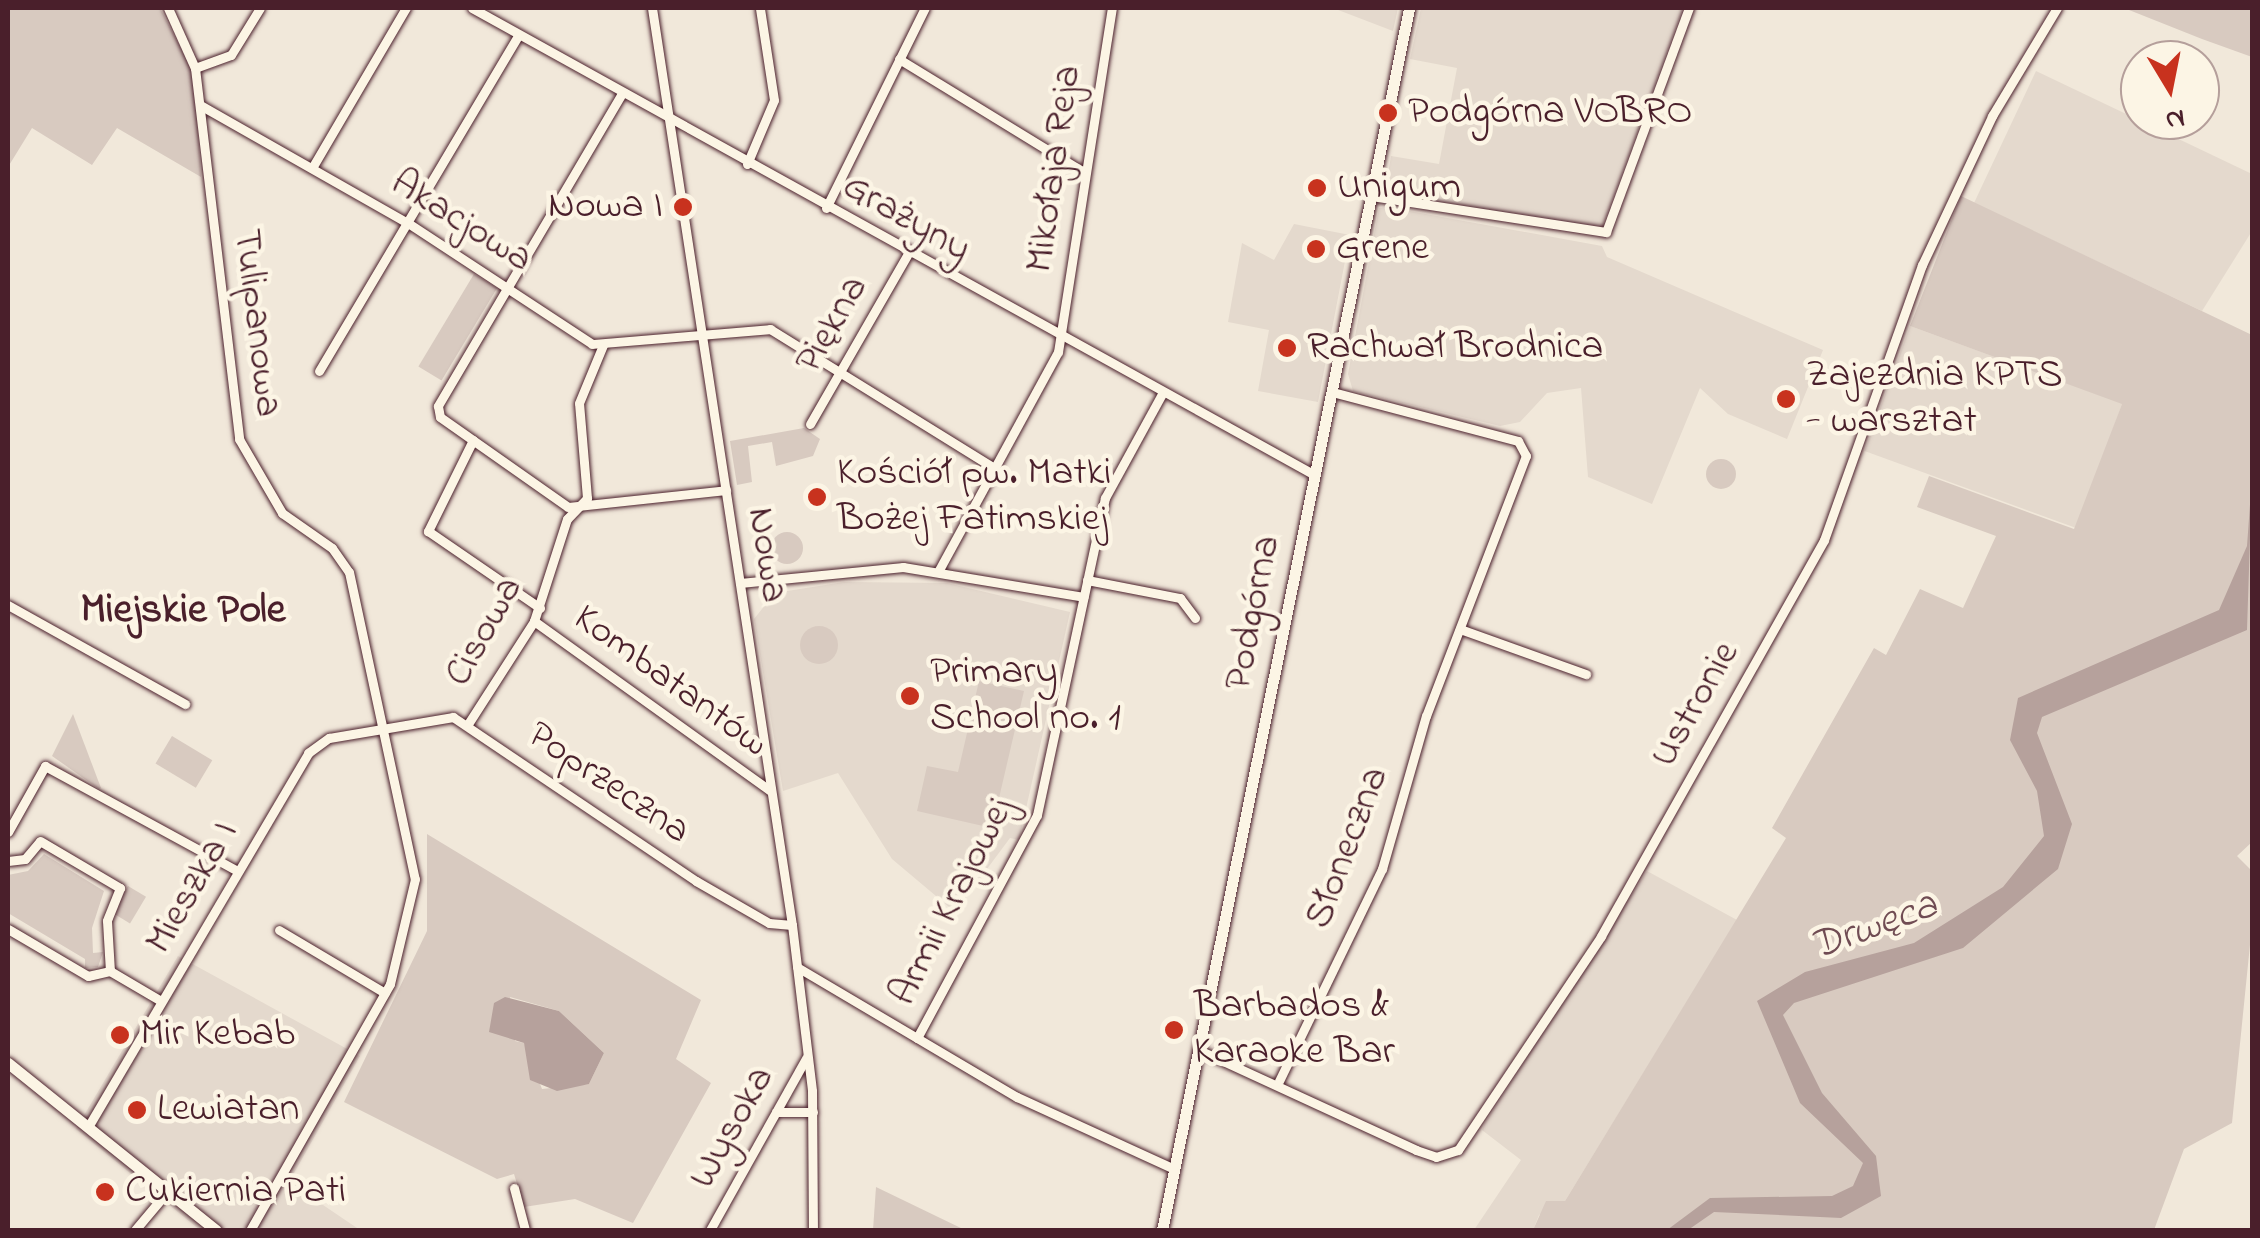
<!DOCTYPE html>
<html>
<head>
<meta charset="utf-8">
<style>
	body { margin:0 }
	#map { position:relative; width:2260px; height:1238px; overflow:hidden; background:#f1e8da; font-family:"Indie Flower",sans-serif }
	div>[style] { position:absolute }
	.built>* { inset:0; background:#e4d9cd; transform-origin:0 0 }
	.green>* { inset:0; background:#d8cac0; transform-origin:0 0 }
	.round { border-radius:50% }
	.water>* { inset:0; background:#b6a19c }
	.roads { filter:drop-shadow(0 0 2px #4a1f2b) drop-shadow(0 0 2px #4a1f2b) }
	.street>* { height:9px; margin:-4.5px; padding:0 4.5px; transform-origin:4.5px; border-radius:4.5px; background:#fcf5e5 }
	.secondary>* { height:11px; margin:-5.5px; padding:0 5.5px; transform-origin:5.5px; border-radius:5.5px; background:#fcf5e5 }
	.dots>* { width:28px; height:28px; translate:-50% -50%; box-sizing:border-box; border:5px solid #fcf5e5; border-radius:50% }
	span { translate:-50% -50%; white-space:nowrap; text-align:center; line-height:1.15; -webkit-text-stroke:9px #fcf5e5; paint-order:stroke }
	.poi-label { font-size:40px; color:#4a1f2b }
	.left { translate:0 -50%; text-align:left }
	.right { translate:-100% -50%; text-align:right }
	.street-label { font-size:40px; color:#4a1f2b }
	.neighbourhood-label { font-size:42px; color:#4a1f2b; font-weight:700 }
	.water-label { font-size:42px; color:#704c53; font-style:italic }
	.frame { position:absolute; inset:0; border:10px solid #4a1f2b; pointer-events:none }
	.north { position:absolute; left:2120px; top:40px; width:100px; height:100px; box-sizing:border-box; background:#fcf5e5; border:2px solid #b59f9b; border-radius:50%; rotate:170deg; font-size:28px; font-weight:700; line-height:40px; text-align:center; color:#4a1f2b }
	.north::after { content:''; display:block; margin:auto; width:35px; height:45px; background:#c8321e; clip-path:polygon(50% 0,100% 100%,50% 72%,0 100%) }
</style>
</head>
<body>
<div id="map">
	<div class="built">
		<i style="clip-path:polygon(1333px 8px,1398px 8px,1393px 31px)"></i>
		<i style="clip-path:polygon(1421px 8px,1683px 8px,1602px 228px,1385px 193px,1391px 156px,1439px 164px,1457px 68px,1410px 59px)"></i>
		<i style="clip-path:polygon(2036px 71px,2252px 174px,2252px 231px,2202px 311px,1974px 203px)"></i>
		<i style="clip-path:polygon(1387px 207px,1602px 246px,1607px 257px,1823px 350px,1787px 439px,1728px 414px,1700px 388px,1652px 504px,1588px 477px,1581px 388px,1547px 393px,1520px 422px,1500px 426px,1353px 391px,1348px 374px,1379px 208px)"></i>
		<i style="clip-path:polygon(1294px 224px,1350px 235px,1318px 402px,1258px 391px,1269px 330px,1228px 322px,1242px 243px,1274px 260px)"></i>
		<i style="left:1910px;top:326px;width:226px;height:133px;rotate:20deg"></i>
		<i style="clip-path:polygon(844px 582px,947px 583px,1070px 612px,1019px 840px,1010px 838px,955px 912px,892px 859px,838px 773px,783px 791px,754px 619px,775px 593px)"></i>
		<i style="clip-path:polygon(1647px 871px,1737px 920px,1565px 1201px,1539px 1215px,1533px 1230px,1474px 1230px,1521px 1160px,1482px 1130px,1485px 1123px)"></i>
		<i style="clip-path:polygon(178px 956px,360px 1056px,289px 1182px,360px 1230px,200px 1230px,76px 1129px)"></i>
	</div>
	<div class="green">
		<i style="clip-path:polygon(8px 8px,160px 8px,194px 74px,201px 177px,117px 128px,92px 165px,32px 128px,8px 167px)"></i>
		<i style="clip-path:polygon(2124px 8px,2252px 8px,2252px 57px,2202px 39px)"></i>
		<i style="clip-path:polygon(1961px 196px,2252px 335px,2252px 842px,2237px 856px,2252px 871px,2252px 925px,2232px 1123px,2184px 1149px,2154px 1230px,1533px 1230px,1546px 1201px,1565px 1201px,1786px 838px,1772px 828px,1874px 648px,1886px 655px,1920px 589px,1963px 608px,1996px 536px,1917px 507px,1929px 476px,2074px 529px,2122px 404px,1910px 326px)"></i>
		<i style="left:474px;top:274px;width:27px;height:108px;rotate:31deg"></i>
		<i style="clip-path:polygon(804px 428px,820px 439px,813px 456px,776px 466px,772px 442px,748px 446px,752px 482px,737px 485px,730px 441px)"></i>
		<i class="round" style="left:1706px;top:459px;width:30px;height:30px"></i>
		<i class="round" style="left:771px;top:532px;width:32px;height:32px"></i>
		<i class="round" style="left:800px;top:626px;width:38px;height:38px"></i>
		<i style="clip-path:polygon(979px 681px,1024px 691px,992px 828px,917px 811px,927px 766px,958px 772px)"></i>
		<i style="clip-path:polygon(73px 714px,101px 788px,99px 789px,52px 756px)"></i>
		<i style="left:172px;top:736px;width:47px;height:32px;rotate:31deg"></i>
		<i style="clip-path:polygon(evenodd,427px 834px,701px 1000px,676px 1059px,711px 1083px,633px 1223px,575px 1199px,524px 1207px,514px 1174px,497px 1179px,344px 1102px,427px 931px,427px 834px,510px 997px,559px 1011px,604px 1053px,589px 1084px,542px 1089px,524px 1043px,515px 1041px,510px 997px)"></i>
		<i style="clip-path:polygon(44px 854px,104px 891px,92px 928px,93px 953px,103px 952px,98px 967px,85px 968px,85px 959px,8px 913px,8px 875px,28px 871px)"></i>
		<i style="left:128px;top:886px;width:21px;height:31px;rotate:31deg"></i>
		<i style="clip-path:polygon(876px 1187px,965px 1230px,873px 1230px)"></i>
	</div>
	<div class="water">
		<i style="clip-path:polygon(2252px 477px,2247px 630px,2042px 717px,2037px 733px,2072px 824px,2058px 869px,1963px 948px,1794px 1003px,1783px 1015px,1822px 1093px,1876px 1156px,1881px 1196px,1841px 1218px,1714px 1212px,1688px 1230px,1667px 1230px,1710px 1198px,1832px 1196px,1853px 1186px,1863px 1163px,1800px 1103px,1757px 1001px,1805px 972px,1914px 943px,2003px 887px,2044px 836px,2037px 791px,2010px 740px,2018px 698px,2219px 610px,2247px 546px)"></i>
		<i style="clip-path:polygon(505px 997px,559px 1011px,604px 1053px,589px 1084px,557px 1091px,530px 1080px,524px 1043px,489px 1032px,494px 1003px)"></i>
	</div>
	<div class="roads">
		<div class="street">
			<i style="left:168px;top:8px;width:66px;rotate:65.8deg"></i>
			<i style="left:195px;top:68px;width:374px;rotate:83.2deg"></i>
			<i style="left:239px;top:439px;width:86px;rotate:59.8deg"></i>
			<i style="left:282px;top:513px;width:61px;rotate:35deg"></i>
			<i style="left:332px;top:548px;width:29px;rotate:55deg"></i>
			<i style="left:349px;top:572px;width:314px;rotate:77.9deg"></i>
			<i style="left:415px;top:879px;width:108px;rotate:103.4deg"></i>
			<i style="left:390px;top:984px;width:283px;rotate:119.6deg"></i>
			<i style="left:472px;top:8px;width:964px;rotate:28.99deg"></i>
			<i style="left:652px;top:8px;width:928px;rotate:81.32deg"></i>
			<i style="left:792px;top:925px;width:167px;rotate:83.1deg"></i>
			<i style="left:812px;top:1091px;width:139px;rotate:89.6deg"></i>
			<i style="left:899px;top:59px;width:218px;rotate:31.5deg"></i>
			<i style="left:195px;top:68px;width:38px;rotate:-20deg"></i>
			<i style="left:231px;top:55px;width:55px;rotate:-58.3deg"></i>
			<i style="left:621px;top:95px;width:361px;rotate:120.5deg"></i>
			<i style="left:438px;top:406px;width:11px;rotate:80deg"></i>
			<i style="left:440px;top:417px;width:156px;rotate:35.1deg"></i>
			<i style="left:568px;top:507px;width:159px;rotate:-6.1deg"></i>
			<i style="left:200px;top:105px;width:239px;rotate:29.6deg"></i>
			<i style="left:408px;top:223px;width:220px;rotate:33.3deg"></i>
			<i style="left:592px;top:344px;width:179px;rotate:-4.8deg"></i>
			<i style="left:770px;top:329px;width:264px;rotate:31.8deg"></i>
			<i style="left:747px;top:164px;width:69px;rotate:-67.1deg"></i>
			<i style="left:774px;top:100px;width:93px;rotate:-98.7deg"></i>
			<i style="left:312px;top:168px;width:186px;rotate:-59.6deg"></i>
			<i style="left:1371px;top:196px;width:238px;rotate:8.7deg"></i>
			<i style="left:1606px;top:232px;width:239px;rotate:-69.7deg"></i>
			<i style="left:826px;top:208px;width:223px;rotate:-63.7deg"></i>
			<i style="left:319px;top:371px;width:390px;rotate:-59.3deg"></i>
			<i style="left:810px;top:424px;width:195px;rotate:-60.1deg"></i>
			<i style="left:473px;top:440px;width:102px;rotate:116.3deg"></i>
			<i style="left:428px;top:531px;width:136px;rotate:34.5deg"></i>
			<i style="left:939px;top:570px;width:248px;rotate:-61.4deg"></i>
			<i style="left:1058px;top:352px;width:348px;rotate:-81.1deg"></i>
			<i style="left:1087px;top:580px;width:95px;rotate:11deg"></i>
			<i style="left:1180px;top:598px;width:25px;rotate:53deg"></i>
			<i style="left:740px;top:583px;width:164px;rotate:-5.6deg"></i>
			<i style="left:903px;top:567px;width:183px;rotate:9.4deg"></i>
			<i style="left:8px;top:605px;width:203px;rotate:29.2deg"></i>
			<i style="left:534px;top:621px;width:292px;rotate:35.7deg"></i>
			<i style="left:1460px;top:629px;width:134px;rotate:19.7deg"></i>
			<i style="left:468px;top:724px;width:122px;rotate:-57.3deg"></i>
			<i style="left:534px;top:621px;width:107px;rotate:-72.1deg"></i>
			<i style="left:567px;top:519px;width:29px;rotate:-46deg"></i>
			<i style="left:587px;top:498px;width:95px;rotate:-94.8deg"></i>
			<i style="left:579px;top:403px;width:63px;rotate:-67.5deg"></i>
			<i style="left:8px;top:832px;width:76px;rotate:-60.7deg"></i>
			<i style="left:45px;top:766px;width:217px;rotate:28.6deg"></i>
			<i style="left:8px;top:861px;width:17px;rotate:-7deg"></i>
			<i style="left:25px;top:859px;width:23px;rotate:-50deg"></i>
			<i style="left:40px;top:841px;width:93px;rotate:30.4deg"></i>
			<i style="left:120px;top:888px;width:35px;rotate:112deg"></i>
			<i style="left:107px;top:921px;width:50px;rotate:86.6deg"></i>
			<i style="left:8px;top:929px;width:93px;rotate:30.4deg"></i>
			<i style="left:88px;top:976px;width:23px;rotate:-13deg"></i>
			<i style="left:110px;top:971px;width:59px;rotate:30.5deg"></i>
			<i style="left:279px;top:930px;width:123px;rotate:30.7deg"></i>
			<i style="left:797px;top:967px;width:256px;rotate:30.6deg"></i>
			<i style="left:1017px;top:1097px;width:173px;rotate:24.6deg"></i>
			<i style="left:917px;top:1038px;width:253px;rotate:-61.7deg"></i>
			<i style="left:1037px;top:815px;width:324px;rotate:-77.9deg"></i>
			<i style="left:1105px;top:498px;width:119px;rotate:-61.3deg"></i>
			<i style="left:1199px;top:1050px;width:239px;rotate:24.7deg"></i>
			<i style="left:1416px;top:1150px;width:21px;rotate:19deg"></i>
			<i style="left:1436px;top:1157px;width:23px;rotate:-18deg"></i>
			<i style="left:1458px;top:1150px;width:257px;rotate:-56.2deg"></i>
			<i style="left:1601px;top:936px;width:454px;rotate:-60.6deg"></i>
			<i style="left:1824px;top:540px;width:292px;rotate:-70.4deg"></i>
			<i style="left:1922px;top:265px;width:165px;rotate:-64.8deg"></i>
			<i style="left:1992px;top:116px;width:126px;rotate:-59deg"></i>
			<i style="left:1279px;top:1081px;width:236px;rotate:-64.1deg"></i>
			<i style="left:1382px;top:869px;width:159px;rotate:-74deg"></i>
			<i style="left:1426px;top:716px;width:279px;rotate:-69deg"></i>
			<i style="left:1526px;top:456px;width:17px;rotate:-118deg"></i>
			<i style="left:1518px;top:441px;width:191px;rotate:-165.2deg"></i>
			<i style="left:776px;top:1112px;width:37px"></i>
			<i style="left:88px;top:1127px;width:434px;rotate:-59.5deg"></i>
			<i style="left:308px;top:753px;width:26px;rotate:-36deg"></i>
			<i style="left:329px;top:738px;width:126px;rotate:-9.6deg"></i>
			<i style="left:453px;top:717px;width:293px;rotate:34deg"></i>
			<i style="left:696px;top:881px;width:84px;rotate:29.9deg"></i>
			<i style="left:769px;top:923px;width:23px;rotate:5deg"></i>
			<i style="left:514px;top:1188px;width:43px;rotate:75.3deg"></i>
			<i style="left:135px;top:1230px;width:50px;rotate:-49.9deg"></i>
			<i style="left:710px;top:1230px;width:197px;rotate:-60.8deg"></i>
		</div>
		<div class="secondary">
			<i style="left:8px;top:1063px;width:267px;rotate:38.8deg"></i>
			<i style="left:1162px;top:1230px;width:1247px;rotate:-78.57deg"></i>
		</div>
	</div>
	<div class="dots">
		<i style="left:1388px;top:113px;background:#c8321e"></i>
		<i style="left:1317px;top:188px;background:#c8321e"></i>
		<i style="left:683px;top:207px;background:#c8321e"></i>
		<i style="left:1316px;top:249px;background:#c8321e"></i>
		<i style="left:1287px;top:348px;background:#c8321e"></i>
		<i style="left:1786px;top:399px;background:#c8321e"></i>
		<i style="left:817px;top:497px;background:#c8321e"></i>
		<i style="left:910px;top:696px;background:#c8321e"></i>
		<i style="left:1174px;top:1030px;background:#c8321e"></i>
		<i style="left:120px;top:1035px;background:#c8321e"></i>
		<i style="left:137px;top:1110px;background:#c8321e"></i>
		<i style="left:105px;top:1192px;background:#c8321e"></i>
	</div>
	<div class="poi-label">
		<span class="left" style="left:1408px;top:113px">Podgórna VOBRO</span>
		<span class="left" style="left:1337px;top:188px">Unigum</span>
		<span class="right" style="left:663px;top:207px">Nowa I</span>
		<span class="left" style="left:1336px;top:249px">Grene</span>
		<span class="left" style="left:1307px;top:348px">Rachwał Brodnica</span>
		<span class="left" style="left:1806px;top:399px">Zajezdnia KPTS<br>- warsztat</span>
		<span class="left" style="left:837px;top:497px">Kościół pw. Matki<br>Bożej Fatimskiej</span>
		<span class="left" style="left:930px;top:696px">Primary<br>School no. 1</span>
		<span class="left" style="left:1194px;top:1030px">Barbados &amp;<br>Karaoke Bar</span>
		<span class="left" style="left:140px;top:1035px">Mir Kebab</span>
		<span class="left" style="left:157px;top:1110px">Lewiatan</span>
		<span class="left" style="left:125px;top:1192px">Cukiernia Pati</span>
	</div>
	<div class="street-label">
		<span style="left:1055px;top:169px;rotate:-82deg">Mikołaja Reja</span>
		<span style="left:906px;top:219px;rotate:30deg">Grażyny</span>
		<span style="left:461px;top:222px;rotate:32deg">Akacjowa</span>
		<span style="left:256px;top:323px;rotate:83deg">Tulipanowa</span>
		<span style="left:833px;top:325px;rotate:-60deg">Piękna</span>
		<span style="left:766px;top:555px;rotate:81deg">Nowa</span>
		<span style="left:1254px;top:613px;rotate:-79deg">Podgórna</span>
		<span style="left:485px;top:632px;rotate:-61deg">Cisowa</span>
		<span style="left:670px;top:682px;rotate:36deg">Kombatantów</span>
		<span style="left:1696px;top:705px;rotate:-60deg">Ustronie</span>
		<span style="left:608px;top:784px;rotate:34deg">Poprzeczna</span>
		<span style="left:1348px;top:848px;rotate:-69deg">Słoneczna</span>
		<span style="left:193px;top:888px;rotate:-60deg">Mieszka I</span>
		<span style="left:953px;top:902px;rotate:-63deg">Armii Krajowej</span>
		<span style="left:733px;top:1128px;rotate:-61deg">Wysoka</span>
	</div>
	<div class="neighbourhood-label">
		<span style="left:183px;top:611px">Miejskie Pole</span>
	</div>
	<div class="water-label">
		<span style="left:1874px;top:927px;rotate:-20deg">Drwęca</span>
	</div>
	<div class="frame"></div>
	<div class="north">N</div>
</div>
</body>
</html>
